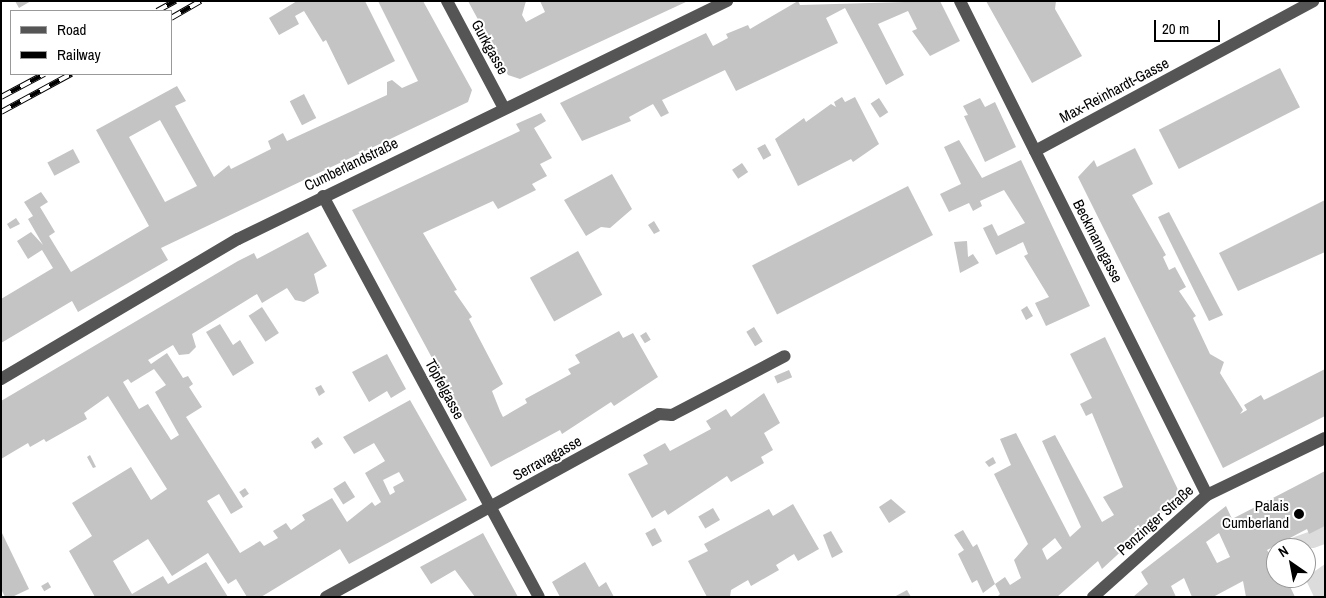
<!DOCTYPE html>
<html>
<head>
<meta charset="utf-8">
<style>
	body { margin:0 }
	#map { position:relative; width:1326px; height:598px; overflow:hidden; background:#fff; font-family:"Archivo Narrow",sans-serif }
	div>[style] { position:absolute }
	.green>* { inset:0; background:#dcdcdc }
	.building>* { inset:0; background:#c4c4c4; transform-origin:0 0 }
	.minor>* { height:12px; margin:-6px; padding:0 6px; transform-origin:6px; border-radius:6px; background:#555 }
	.rail>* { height:5.5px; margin-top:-2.75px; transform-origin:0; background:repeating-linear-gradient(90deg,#fff 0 11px,#000 0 22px); box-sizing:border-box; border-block:1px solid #000 }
	.dots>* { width:14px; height:14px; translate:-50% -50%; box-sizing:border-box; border:2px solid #fff; border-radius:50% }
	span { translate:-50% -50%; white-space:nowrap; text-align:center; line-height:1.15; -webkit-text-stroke:4px #fff; paint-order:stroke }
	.street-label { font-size:15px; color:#000 }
	.poi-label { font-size:15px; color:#000 }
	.right { translate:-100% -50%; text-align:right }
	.frame { position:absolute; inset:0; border:2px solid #000; pointer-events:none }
	.legend { position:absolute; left:10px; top:10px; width:162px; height:65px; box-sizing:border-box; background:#fff; border:1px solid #999; margin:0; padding:6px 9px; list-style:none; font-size:15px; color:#000 }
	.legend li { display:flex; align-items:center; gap:10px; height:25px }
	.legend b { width:25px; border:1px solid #999 }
	.north { position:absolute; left:1266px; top:538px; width:50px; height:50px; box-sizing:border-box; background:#fff; border:1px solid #999; border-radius:50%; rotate:327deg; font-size:14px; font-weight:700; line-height:20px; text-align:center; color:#000 }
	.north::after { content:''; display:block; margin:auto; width:18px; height:22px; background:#000; clip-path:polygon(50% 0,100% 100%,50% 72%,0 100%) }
	.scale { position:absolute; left:1154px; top:20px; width:66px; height:22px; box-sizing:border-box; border:2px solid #000; border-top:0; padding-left:6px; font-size:15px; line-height:18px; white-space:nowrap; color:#000; -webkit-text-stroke:4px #fff; paint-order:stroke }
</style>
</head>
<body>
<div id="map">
	<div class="green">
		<i style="clip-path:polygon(1325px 526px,1325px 544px,1314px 548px,1290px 548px,1286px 540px)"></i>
		<i style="clip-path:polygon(1325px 564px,1325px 597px,1314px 597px,1305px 578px)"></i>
	</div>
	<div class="building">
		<i style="clip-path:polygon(15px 1px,31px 1px,19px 8px)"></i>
		<i style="clip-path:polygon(297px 1px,365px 1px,395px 61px,348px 85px,326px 40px,323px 42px,304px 11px,295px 16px,299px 24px,279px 35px,269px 18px)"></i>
		<i style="clip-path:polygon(evenodd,378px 1px,423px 1px,472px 90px,468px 102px,161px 248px,168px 260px,78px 312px,72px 301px,1px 343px,1px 299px,53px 268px,42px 250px,28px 259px,17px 241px,31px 232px,43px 245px,28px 219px,33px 216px,24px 202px,41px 192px,48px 202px,40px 207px,55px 232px,49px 236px,71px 272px,149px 226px,96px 130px,177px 86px,186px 101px,175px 106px,214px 177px,229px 165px,231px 169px,271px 149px,268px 141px,283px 133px,287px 141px,387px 95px,387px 82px,392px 80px,402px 88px,418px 81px,378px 1px,160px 120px,197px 186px,165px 202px,129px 137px,160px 120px)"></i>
		<i style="clip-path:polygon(468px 1px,526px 1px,522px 15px,526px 22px,545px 12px,540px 1px,688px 1px,520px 79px,508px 75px)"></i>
		<i style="clip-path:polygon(798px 1px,800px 5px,940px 1px,960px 41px,930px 56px,912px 31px,917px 29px,908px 11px,878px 24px,904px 75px,886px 85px,845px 8px,826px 18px,838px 43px,736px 91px,725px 70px,662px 100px,669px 113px,661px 117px,653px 104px,629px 117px,631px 121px,582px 141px,560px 103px,706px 33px,713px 46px,728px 38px,726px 34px,748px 25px,750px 29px)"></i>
		<i style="clip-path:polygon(986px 1px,1056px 1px,1055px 9px,1082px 56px,1032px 83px)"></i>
		<i style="left:1280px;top:68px;width:44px;height:136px;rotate:63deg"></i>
		<i style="left:304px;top:94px;width:27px;height:16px;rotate:63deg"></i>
		<i style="clip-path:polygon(842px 97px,845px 102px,855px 97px,879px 144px,853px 162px,851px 159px,798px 186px,775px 139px,804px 118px,806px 122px,831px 104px,836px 107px,834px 102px)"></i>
		<i style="left:879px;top:98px;width:17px;height:10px;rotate:57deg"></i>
		<i style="clip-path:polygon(980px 98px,985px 107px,995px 102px,1016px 147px,985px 162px,964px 116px,968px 115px,963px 106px)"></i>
		<i style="clip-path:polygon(541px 113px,546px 121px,534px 128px,552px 158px,540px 164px,547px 176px,532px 184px,536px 190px,498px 209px,493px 201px,423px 233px,457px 290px,454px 291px,472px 317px,469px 319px,503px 384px,492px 391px,500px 411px,503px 417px,527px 403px,525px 399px,571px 374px,568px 369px,580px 363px,575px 355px,619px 331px,623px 338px,633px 333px,658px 377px,614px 406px,611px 402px,562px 434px,560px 430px,491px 467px,352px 210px,520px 131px,516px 124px)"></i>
		<i style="clip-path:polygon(959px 140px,982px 178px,1021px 160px,1090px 306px,1046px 326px,1035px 303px,1049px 297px,1024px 256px,1028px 254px,1023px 242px,996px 255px,983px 228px,992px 224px,998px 236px,1025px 223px,1004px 190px,980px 201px,982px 206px,973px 211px,969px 203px,949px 212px,940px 194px,961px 184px,944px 147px)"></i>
		<i style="left:765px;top:144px;width:13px;height:9px;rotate:61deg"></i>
		<i style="clip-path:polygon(1135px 148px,1153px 184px,1132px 195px,1166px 255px,1163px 257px,1169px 270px,1175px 267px,1186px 287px,1179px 291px,1196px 316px,1193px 318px,1210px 354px,1224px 362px,1220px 373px,1243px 410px,1240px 414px,1247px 410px,1244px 405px,1261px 395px,1264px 400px,1325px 369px,1325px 416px,1223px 468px,1078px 177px,1094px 160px,1097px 167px)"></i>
		<i style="left:73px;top:149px;width:15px;height:29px;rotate:62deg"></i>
		<i style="left:742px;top:163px;width:11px;height:12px;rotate:56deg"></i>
		<i style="clip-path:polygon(612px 174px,632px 209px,610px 228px,601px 227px,586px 236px,564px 200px)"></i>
		<i style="left:908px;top:186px;width:55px;height:175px;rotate:63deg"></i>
		<i style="clip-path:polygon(1325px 200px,1325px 252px,1238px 291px,1219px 253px)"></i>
		<i style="clip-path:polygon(1169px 212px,1223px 315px,1209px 321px,1158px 217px)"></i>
		<i style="clip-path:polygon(16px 218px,20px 224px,10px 229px,7px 224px)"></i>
		<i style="clip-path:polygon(654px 221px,660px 231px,654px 234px,648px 225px)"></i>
		<i style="clip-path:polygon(evenodd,308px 232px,327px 266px,314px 274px,319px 293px,304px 302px,295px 300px,287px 288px,262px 303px,257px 294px,192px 334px,196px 347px,189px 354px,179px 355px,173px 345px,148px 360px,151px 364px,167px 353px,183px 378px,188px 376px,193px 384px,189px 387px,202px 407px,186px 417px,243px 507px,231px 514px,219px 494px,207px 501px,240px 553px,260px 541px,264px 546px,278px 538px,273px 531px,286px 523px,291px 530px,305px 520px,302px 515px,332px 498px,347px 522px,372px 502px,375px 506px,381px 502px,365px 473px,385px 461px,374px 443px,354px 454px,343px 437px,410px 400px,467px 500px,349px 564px,340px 549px,261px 597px,247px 597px,236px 579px,228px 584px,208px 553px,172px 576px,148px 539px,113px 561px,132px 594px,163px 576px,168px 584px,206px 562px,228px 597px,95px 597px,69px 551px,92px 536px,72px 503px,131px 467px,151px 500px,167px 489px,108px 396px,84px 413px,87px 419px,46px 442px,44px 439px,30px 447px,28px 443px,1px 459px,1px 401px,238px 261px,254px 253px,257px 259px,308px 232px,154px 369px,166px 385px,155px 392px,179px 435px,171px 440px,148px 404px,139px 409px,123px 382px,128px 379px,131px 383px,154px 369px,308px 232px,399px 472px,404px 481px,393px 487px,395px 492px,390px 495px,383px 480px,399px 472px)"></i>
		<i style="clip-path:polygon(967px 241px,968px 257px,973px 254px,979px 263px,960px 273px,954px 242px)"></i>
		<i style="left:578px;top:251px;width:50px;height:55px;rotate:61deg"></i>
		<i style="clip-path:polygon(1027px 306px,1033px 316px,1026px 320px,1021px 310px)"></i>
		<i style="left:262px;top:307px;width:31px;height:16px;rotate:57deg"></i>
		<i style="clip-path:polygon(220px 324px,233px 345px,240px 340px,254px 363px,233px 376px,206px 332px)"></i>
		<i style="left:754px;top:327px;width:17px;height:9px;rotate:59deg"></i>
		<i style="left:646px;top:332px;width:9px;height:7px;rotate:58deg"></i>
		<i style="clip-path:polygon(evenodd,1105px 337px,1181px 496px,1102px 569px,1098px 561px,1057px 597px,997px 597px,1000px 594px,995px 584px,1005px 577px,1010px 585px,1021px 578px,1014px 560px,1028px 544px,994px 474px,1011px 465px,1000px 439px,1016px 433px,1070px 537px,1081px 527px,1042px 441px,1055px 435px,1102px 522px,1114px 515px,1103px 497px,1123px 487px,1092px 413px,1086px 416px,1080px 404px,1092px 398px,1070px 354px,1105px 337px,1055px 538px,1062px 548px,1047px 560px,1042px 549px,1055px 538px)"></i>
		<i style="clip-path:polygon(387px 354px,406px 389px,391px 398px,387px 391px,369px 402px,352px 372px)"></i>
		<i style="left:789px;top:370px;width:8px;height:16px;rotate:67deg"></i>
		<i style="clip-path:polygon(321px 385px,325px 392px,319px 396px,315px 388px)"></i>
		<i style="clip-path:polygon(764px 393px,780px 423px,764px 433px,773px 450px,761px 457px,764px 463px,731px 482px,727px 476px,668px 515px,665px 510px,652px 518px,628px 474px,648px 464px,643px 455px,665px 443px,670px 451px,711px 429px,706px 421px,726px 409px,731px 417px)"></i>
		<i style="clip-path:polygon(318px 437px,323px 444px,315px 449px,311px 442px)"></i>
		<i style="clip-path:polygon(90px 455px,96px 467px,93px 468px,87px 457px)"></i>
		<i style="clip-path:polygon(993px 457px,996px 463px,989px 467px,985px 462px)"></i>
		<i style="clip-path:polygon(evenodd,1325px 471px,1325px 526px,1309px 534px,1307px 529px,1267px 550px,1276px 565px,1276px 578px,1286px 578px,1295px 597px,1246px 597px,1243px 581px,1213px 597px,1192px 597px,1184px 578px,1171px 586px,1176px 597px,1133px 597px,1148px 584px,1141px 572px,1226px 506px,1232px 519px,1325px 471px,1219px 533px,1230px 557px,1217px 563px,1206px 542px,1219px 533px)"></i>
		<i style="left:345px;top:481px;width:19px;height:14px;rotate:58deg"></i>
		<i style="left:245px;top:488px;width:7px;height:7px;rotate:56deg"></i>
		<i style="clip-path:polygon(891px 499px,906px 512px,889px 523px,879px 507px)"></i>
		<i style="clip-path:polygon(793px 504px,819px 549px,798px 561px,794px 554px,776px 565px,779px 570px,751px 586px,748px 580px,731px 590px,730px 597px,707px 597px,688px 561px,708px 551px,704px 544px,769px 509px,773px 516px)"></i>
		<i style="left:713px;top:508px;width:14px;height:17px;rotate:60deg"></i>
		<i style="left:655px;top:528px;width:15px;height:11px;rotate:62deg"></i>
		<i style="clip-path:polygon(963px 530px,973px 547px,977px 544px,995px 584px,983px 593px,977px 580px,972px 583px,958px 554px,964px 550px,954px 535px)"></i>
		<i style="clip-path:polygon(1px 531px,29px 589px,12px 597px,5px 597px,1px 589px)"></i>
		<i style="clip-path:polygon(831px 531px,843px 552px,832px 558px,823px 535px)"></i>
		<i style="clip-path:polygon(483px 533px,501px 566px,518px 597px,475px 597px,455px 570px,431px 584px,420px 567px)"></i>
		<i style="clip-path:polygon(585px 562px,599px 587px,606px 582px,614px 597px,560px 597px,552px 582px)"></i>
		<i style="left:48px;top:582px;width:6px;height:8px;rotate:59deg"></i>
		<i style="clip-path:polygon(907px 590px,911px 597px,894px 597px)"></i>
	</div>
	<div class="minor">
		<i style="left:447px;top:1px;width:121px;rotate:62deg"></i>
		<i style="left:960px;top:1px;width:552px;rotate:63.43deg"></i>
		<i style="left:1035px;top:151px;width:316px;rotate:-28.3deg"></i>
		<i style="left:323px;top:196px;width:455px;rotate:61.7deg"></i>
		<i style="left:1px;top:379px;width:275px;rotate:-30.6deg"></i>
		<i style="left:238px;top:239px;width:544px;rotate:-25.95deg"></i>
		<i style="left:326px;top:597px;width:380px;rotate:-28.8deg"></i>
		<i style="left:659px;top:414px;width:13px;rotate:4deg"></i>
		<i style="left:672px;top:415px;width:127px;rotate:-27.6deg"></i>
		<i style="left:1093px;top:597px;width:153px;rotate:-41.8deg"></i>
		<i style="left:1207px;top:495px;width:131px;rotate:-25.8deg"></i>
	</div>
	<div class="rail">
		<i style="left:157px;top:11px;width:21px;rotate:-29deg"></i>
		<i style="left:171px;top:18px;width:34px;rotate:-30deg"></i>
		<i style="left:1px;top:97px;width:49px;rotate:-28.1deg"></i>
		<i style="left:1px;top:112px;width:80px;rotate:-28.5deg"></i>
	</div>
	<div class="dots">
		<i style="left:1299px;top:514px;background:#000"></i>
	</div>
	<div class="street-label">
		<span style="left:490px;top:47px;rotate:61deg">Gurkgasse</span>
		<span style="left:1114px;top:90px;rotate:-28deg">Max-Reinhardt-Gasse</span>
		<span style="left:351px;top:164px;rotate:-26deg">Cumberlandstraße</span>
		<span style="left:1098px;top:241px;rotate:63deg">Beckmanngasse</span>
		<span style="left:445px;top:389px;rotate:62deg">Töpfelgasse</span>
		<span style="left:547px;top:458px;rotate:-29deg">Serravagasse</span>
		<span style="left:1155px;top:520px;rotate:-42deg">Penzinger Straße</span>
	</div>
	<div class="poi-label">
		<span class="right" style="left:1289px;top:514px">Palais<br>Cumberland</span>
	</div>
	<div class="frame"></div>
	<ul class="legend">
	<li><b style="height:6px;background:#555"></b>Road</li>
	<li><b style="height:6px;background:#000"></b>Railway</li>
	</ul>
	<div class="north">N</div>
	<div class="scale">20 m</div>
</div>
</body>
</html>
